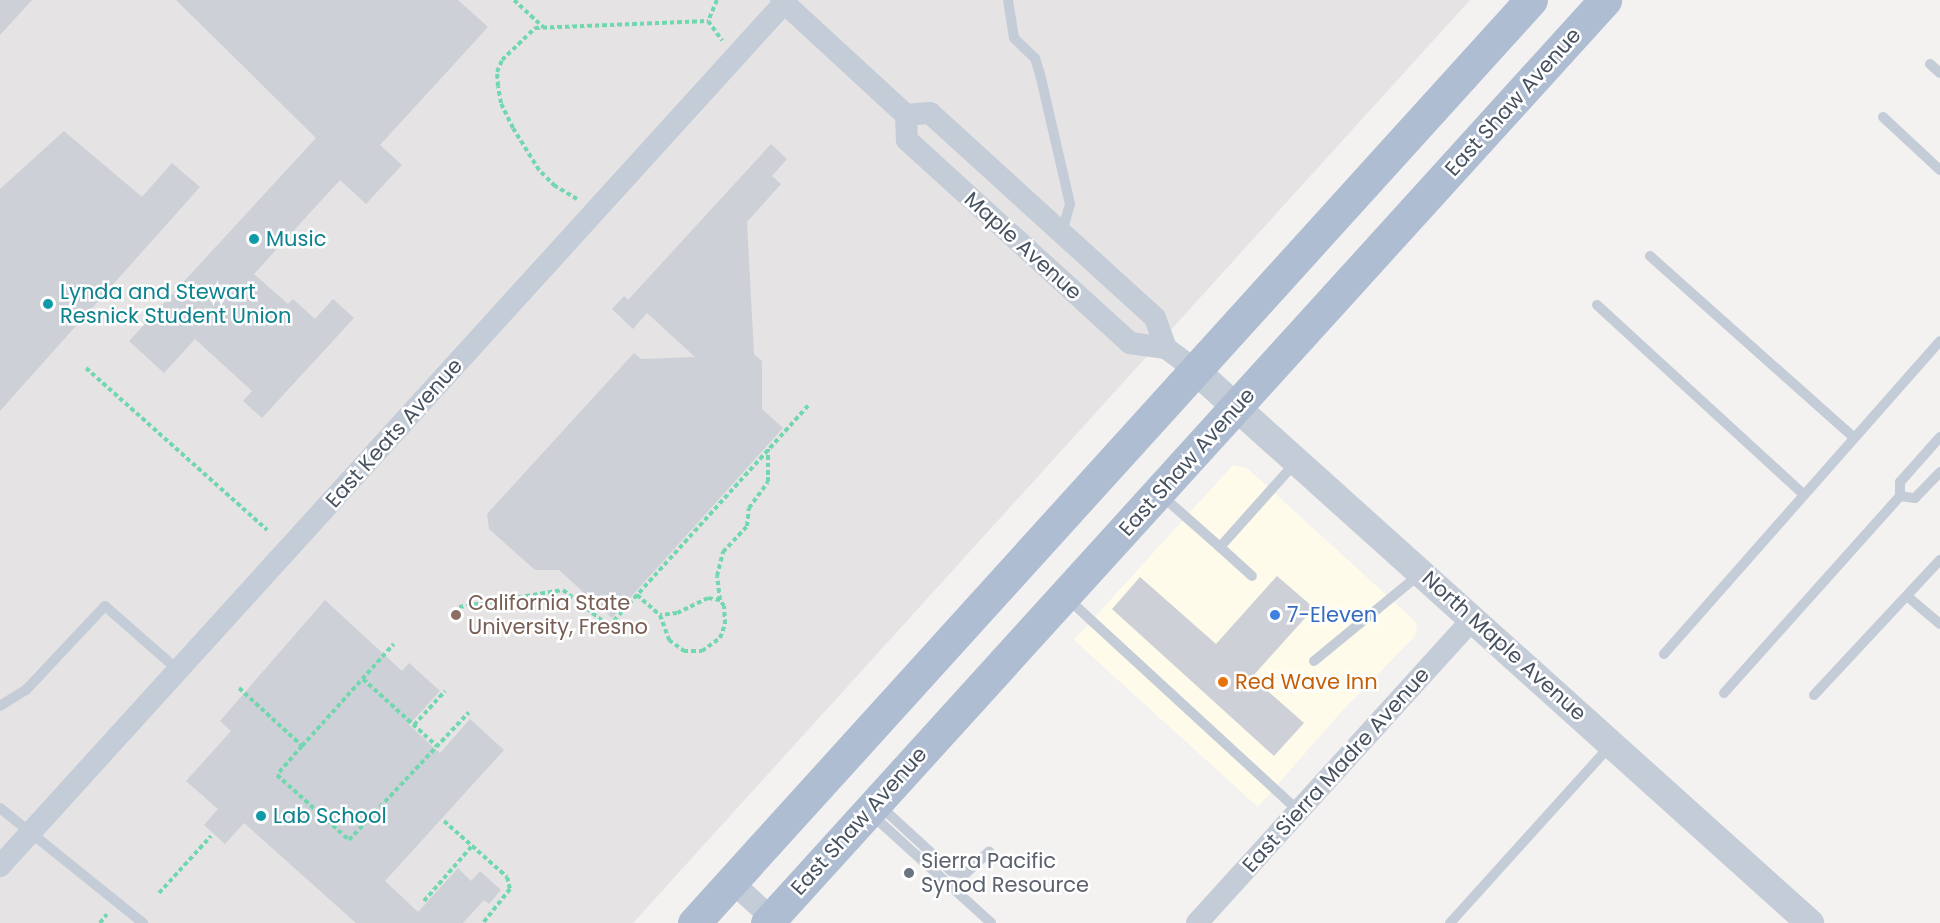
<!DOCTYPE html>
<html>
<head>
<meta charset="utf-8">
<style>
	body { margin:0 }
	#map { position:relative; width:1940px; height:923px; overflow:hidden; background:#f4f2f1; font-family:Poppins,sans-serif }
	div>[style] { position:absolute }
	.commercial>* { inset:0; background:#fefbeb }
	.education>* { inset:0; background:#e5e3e3 }
	.building>* { inset:0; background:#cdd0d7 }
	.path>* { height:4px; margin-top:-2px; transform-origin:0; background:repeating-linear-gradient(90deg,#71d7af 0 4.5px,transparent 0 7.5px) }
	.service>* { height:10px; margin:-5px; padding:0 5px; transform-origin:5px; border-radius:5px; background:#c4ccd7 }
	.minor>* { height:22px; margin:-11px; padding:0 11px; transform-origin:11px; border-radius:11px; background:#c4ccd7 }
	.tertiary>* { height:28px; margin:-14px; padding:0 14px; transform-origin:14px; border-radius:14px; background:#c4ccd7 }
	.primary>* { height:33px; margin:-16.5px; padding:0 16.5px; transform-origin:16.5px; border-radius:16.5px; background:#afbdd3 }
	.dots>* { width:16px; height:16px; translate:-50% -50%; box-sizing:border-box; border:3px solid #fff; border-radius:50% }
	span { translate:-50% -50%; white-space:nowrap; text-align:center; line-height:1.15; -webkit-text-stroke:5px #fff; paint-order:stroke }
	.street-label { font-size:21px; color:#475261 }
	.culture-label { font-size:21px; color:#0d838f }
	.left { translate:0 -50%; text-align:left }
	.education-label { font-size:21px; color:#785e54 }
	.shop-label { font-size:21px; color:#366cbe }
	.food-label { font-size:21px; color:#c56008 }
	.worship-label { font-size:21px; color:#5b616d }
</style>
</head>
<body>
<div id="map">
	<div class="commercial">
		<i style="clip-path:polygon(1233px 465px,1247px 468px,1417px 623px,1415px 636px,1341px 712px,1258px 807px,1074px 640px)"></i>
	</div>
	<div class="education">
		<i style="clip-path:polygon(0 0,1470px 0,633px 923px,0 923px)"></i>
	</div>
	<div class="building">
		<i style="clip-path:polygon(0 0,32px 0,0 35px)"></i>
		<i style="clip-path:polygon(176px 0,458px 0,488px 27px,380px 145px,402px 165px,366px 204px,340px 180px,254px 274px,288px 304px,293px 299px,315px 319px,333px 299px,354px 318px,262px 418px,243px 401px,252px 391px,195px 339px,164px 373px,129px 341px,316px 138px)"></i>
		<i style="clip-path:polygon(64px 131px,142px 197px,172px 163px,200px 187px,0 411px,0 189px)"></i>
		<i style="clip-path:polygon(771px 144px,787px 159px,772px 176px,781px 184px,747px 222px,754px 354px,762px 361px,762px 409px,783px 428px,612px 618px,559px 570px,535px 570px,489px 529px,487px 514px,634px 353px,641px 359px,695px 357px,647px 313px,633px 329px,612px 309px,624px 296px,628px 300px)"></i>
		<i style="clip-path:polygon(1277px 576px,1314px 608px,1252px 677px,1304px 723px,1274px 756px,1112px 609px,1140px 577px,1216px 644px)"></i>
		<i style="clip-path:polygon(325px 600px,402px 671px,409px 663px,440px 691px,409px 725px,440px 753px,470px 719px,504px 750px,385px 881px,418px 912px,458px 868px,471px 881px,480px 871px,501px 890px,489px 904px,484px 900px,463px 923px,356px 923px,244px 823px,225px 844px,204px 825px,218px 809px,186px 781px,231px 731px,220px 721px)"></i>
	</div>
	<div class="path">
		<i style="left:514px;top:0;width:40px;rotate:43deg"></i>
		<i style="left:717px;top:0;width:23px;rotate:113deg"></i>
		<i style="left:708px;top:21px;width:24px;rotate:54deg"></i>
		<i style="left:577px;top:199px;width:26px;rotate:-149deg"></i>
		<i style="left:555px;top:186px;width:23px;rotate:-135deg"></i>
		<i style="left:539px;top:170px;width:49px;rotate:-121.8deg"></i>
		<i style="left:513px;top:128px;width:28px;rotate:-116deg"></i>
		<i style="left:501px;top:103px;width:17px;rotate:-100deg"></i>
		<i style="left:498px;top:86px;width:14px;rotate:-94deg"></i>
		<i style="left:497px;top:72px;width:13px;rotate:-67deg"></i>
		<i style="left:502px;top:60px;width:46px;rotate:-44.1deg"></i>
		<i style="left:535px;top:28px;width:173px;rotate:-2.3deg"></i>
		<i style="left:86px;top:368px;width:243px;rotate:41.8deg"></i>
		<i style="left:637px;top:595px;width:30px;rotate:41deg"></i>
		<i style="left:660px;top:615px;width:27px;rotate:70deg"></i>
		<i style="left:669px;top:640px;width:19px;rotate:36deg"></i>
		<i style="left:684px;top:651px;width:18px"></i>
		<i style="left:702px;top:651px;width:22px;rotate:-36deg"></i>
		<i style="left:720px;top:638px;width:15px;rotate:-70deg"></i>
		<i style="left:725px;top:624px;width:18px;rotate:-93deg"></i>
		<i style="left:724px;top:606px;width:7px;rotate:-124deg"></i>
		<i style="left:720px;top:600px;width:12px;rotate:-171deg"></i>
		<i style="left:708px;top:598px;width:34px;rotate:154deg"></i>
		<i style="left:677px;top:613px;width:17px;rotate:173deg"></i>
		<i style="left:720px;top:600px;width:24px;rotate:-97deg"></i>
		<i style="left:717px;top:576px;width:25px;rotate:-76deg"></i>
		<i style="left:723px;top:552px;width:35px;rotate:-47deg"></i>
		<i style="left:747px;top:526px;width:18px;rotate:-84deg"></i>
		<i style="left:749px;top:508px;width:32px;rotate:-54deg"></i>
		<i style="left:768px;top:482px;width:33px;rotate:-90deg"></i>
		<i style="left:459px;top:607px;width:105px;rotate:-9.3deg"></i>
		<i style="left:563px;top:590px;width:58px;rotate:38deg"></i>
		<i style="left:609px;top:626px;width:297px;rotate:-47.9deg"></i>
		<i style="left:363px;top:679px;width:100px;rotate:42.2deg"></i>
		<i style="left:239px;top:688px;width:86px;rotate:42.6deg"></i>
		<i style="left:302px;top:746px;width:137px;rotate:-48deg"></i>
		<i style="left:414px;top:725px;width:46px;rotate:-47.6deg"></i>
		<i style="left:302px;top:746px;width:38px;rotate:131deg"></i>
		<i style="left:277px;top:775px;width:97px;rotate:42.1deg"></i>
		<i style="left:349px;top:840px;width:175px;rotate:-46.8deg"></i>
		<i style="left:444px;top:821px;width:84px;rotate:41.6deg"></i>
		<i style="left:507px;top:877px;width:12px;rotate:76deg"></i>
		<i style="left:510px;top:889px;width:43px;rotate:128.5deg"></i>
		<i style="left:159px;top:893px;width:77px;rotate:-47.6deg"></i>
		<i style="left:424px;top:901px;width:73px;rotate:-48.9deg"></i>
		<i style="left:100px;top:923px;width:11px;rotate:-52deg"></i>
	</div>
	<div class="service">
		<i style="left:1008px;top:0;width:38px;rotate:81deg"></i>
		<i style="left:1014px;top:38px;width:29px;rotate:44deg"></i>
		<i style="left:1035px;top:58px;width:17px;rotate:73deg"></i>
		<i style="left:1040px;top:74px;width:133px;rotate:77deg"></i>
		<i style="left:1070px;top:204px;width:29px;rotate:106deg"></i>
		<i style="left:1930px;top:64px;width:13px;rotate:42deg"></i>
		<i style="left:1883px;top:117px;width:78px;rotate:42.9deg"></i>
		<i style="left:1650px;top:256px;width:273px;rotate:41.7deg"></i>
		<i style="left:1597px;top:305px;width:281px;rotate:42.5deg"></i>
		<i style="left:1940px;top:437px;width:60px;rotate:131.6deg"></i>
		<i style="left:1900px;top:482px;width:14px;rotate:90deg"></i>
		<i style="left:1900px;top:496px;width:15px;rotate:8deg"></i>
		<i style="left:1915px;top:498px;width:36px;rotate:-46deg"></i>
		<i style="left:1161px;top:495px;width:79px;rotate:41.4deg"></i>
		<i style="left:1220px;top:547px;width:113px;rotate:-48.2deg"></i>
		<i style="left:1220px;top:547px;width:43px;rotate:42.2deg"></i>
		<i style="left:1907px;top:596px;width:43px;rotate:40.3deg"></i>
		<i style="left:1067px;top:598px;width:315px;rotate:42.6deg"></i>
		<i style="left:1664px;top:654px;width:417px;rotate:-48.6deg"></i>
		<i style="left:1314px;top:661px;width:137px;rotate:-39.4deg"></i>
		<i style="left:1724px;top:693px;width:264px;rotate:-48.2deg"></i>
		<i style="left:1814px;top:695px;width:185px;rotate:-47deg"></i>
		<i style="left:0;top:706px;width:31px;rotate:-32deg"></i>
		<i style="left:26px;top:690px;width:115px;rotate:-46.8deg"></i>
		<i style="left:105px;top:606px;width:97px;rotate:41.2deg"></i>
		<i style="left:879px;top:805px;width:98px;rotate:42.5deg"></i>
		<i style="left:951px;top:871px;width:14px;rotate:12deg"></i>
		<i style="left:965px;top:874px;width:33px;rotate:-43deg"></i>
		<i style="left:0;top:808px;width:184px;rotate:38.8deg"></i>
		<i style="left:871px;top:814px;width:162px;rotate:42.2deg"></i>
		<i style="left:1450px;top:923px;width:240px;rotate:-47.9deg"></i>
	</div>
	<div class="minor">
		<i style="left:781px;top:0;width:170px;rotate:42.6deg"></i>
		<i style="left:906px;top:115px;width:25px;rotate:88deg"></i>
		<i style="left:907px;top:140px;width:302px;rotate:42.3deg"></i>
		<i style="left:1130px;top:343px;width:36px;rotate:8deg"></i>
		<i style="left:1166px;top:348px;width:38px;rotate:37deg"></i>
		<i style="left:906px;top:115px;width:24px;rotate:-5deg"></i>
		<i style="left:930px;top:113px;width:304px;rotate:42.3deg"></i>
		<i style="left:1155px;top:318px;width:32px;rotate:70deg"></i>
		<i style="left:0;top:866px;width:1170px;rotate:-47.74deg"></i>
		<i style="left:732px;top:882px;width:61px;rotate:42.3deg"></i>
		<i style="left:1197px;top:923px;width:412px;rotate:-47.8deg"></i>
	</div>
	<div class="tertiary">
		<i style="left:1196px;top:371px;width:826px;rotate:41.96deg"></i>
	</div>
	<div class="primary">
		<i style="left:694px;top:923px;width:1246px;rotate:-47.8deg"></i>
		<i style="left:767px;top:923px;width:1247px;rotate:-47.76deg"></i>
	</div>
	<div class="dots">
		<i style="left:254px;top:239px;background:#0f9aa8"></i>
		<i style="left:48px;top:304px;background:#0f9aa8"></i>
		<i style="left:456px;top:615px;background:#8d6e63"></i>
		<i style="left:1275px;top:615px;background:#3f7fe0"></i>
		<i style="left:1223px;top:682px;background:#e8710a"></i>
		<i style="left:261px;top:816px;background:#0f9aa8"></i>
		<i style="left:909px;top:873px;background:#6b7280"></i>
	</div>
	<div class="street-label">
		<span style="left:1513px;top:102px;rotate:-48deg">East Shaw Avenue</span>
		<span style="left:1023px;top:246px;rotate:42deg">Maple Avenue</span>
		<span style="left:394px;top:433px;rotate:-48deg">East Keats Avenue</span>
		<span style="left:1187px;top:462px;rotate:-48deg">East Shaw Avenue</span>
		<span style="left:1504px;top:646px;rotate:42deg">North Maple Avenue</span>
		<span style="left:1336px;top:770px;rotate:-48deg">East Sierra Madre Avenue</span>
		<span style="left:859px;top:821px;rotate:-48deg">East Shaw Avenue</span>
	</div>
	<div class="culture-label">
		<span class="left" style="left:266px;top:239px">Music</span>
		<span class="left" style="left:60px;top:304px">Lynda and Stewart<br>Resnick Student Union</span>
		<span class="left" style="left:273px;top:816px">Lab School</span>
	</div>
	<div class="education-label">
		<span class="left" style="left:468px;top:615px">California State<br>University, Fresno</span>
	</div>
	<div class="shop-label">
		<span class="left" style="left:1287px;top:615px">7-Eleven</span>
	</div>
	<div class="food-label">
		<span class="left" style="left:1235px;top:682px">Red Wave Inn</span>
	</div>
	<div class="worship-label">
		<span class="left" style="left:921px;top:873px">Sierra Pacific<br>Synod Resource</span>
	</div>
</div>
</body>
</html>
